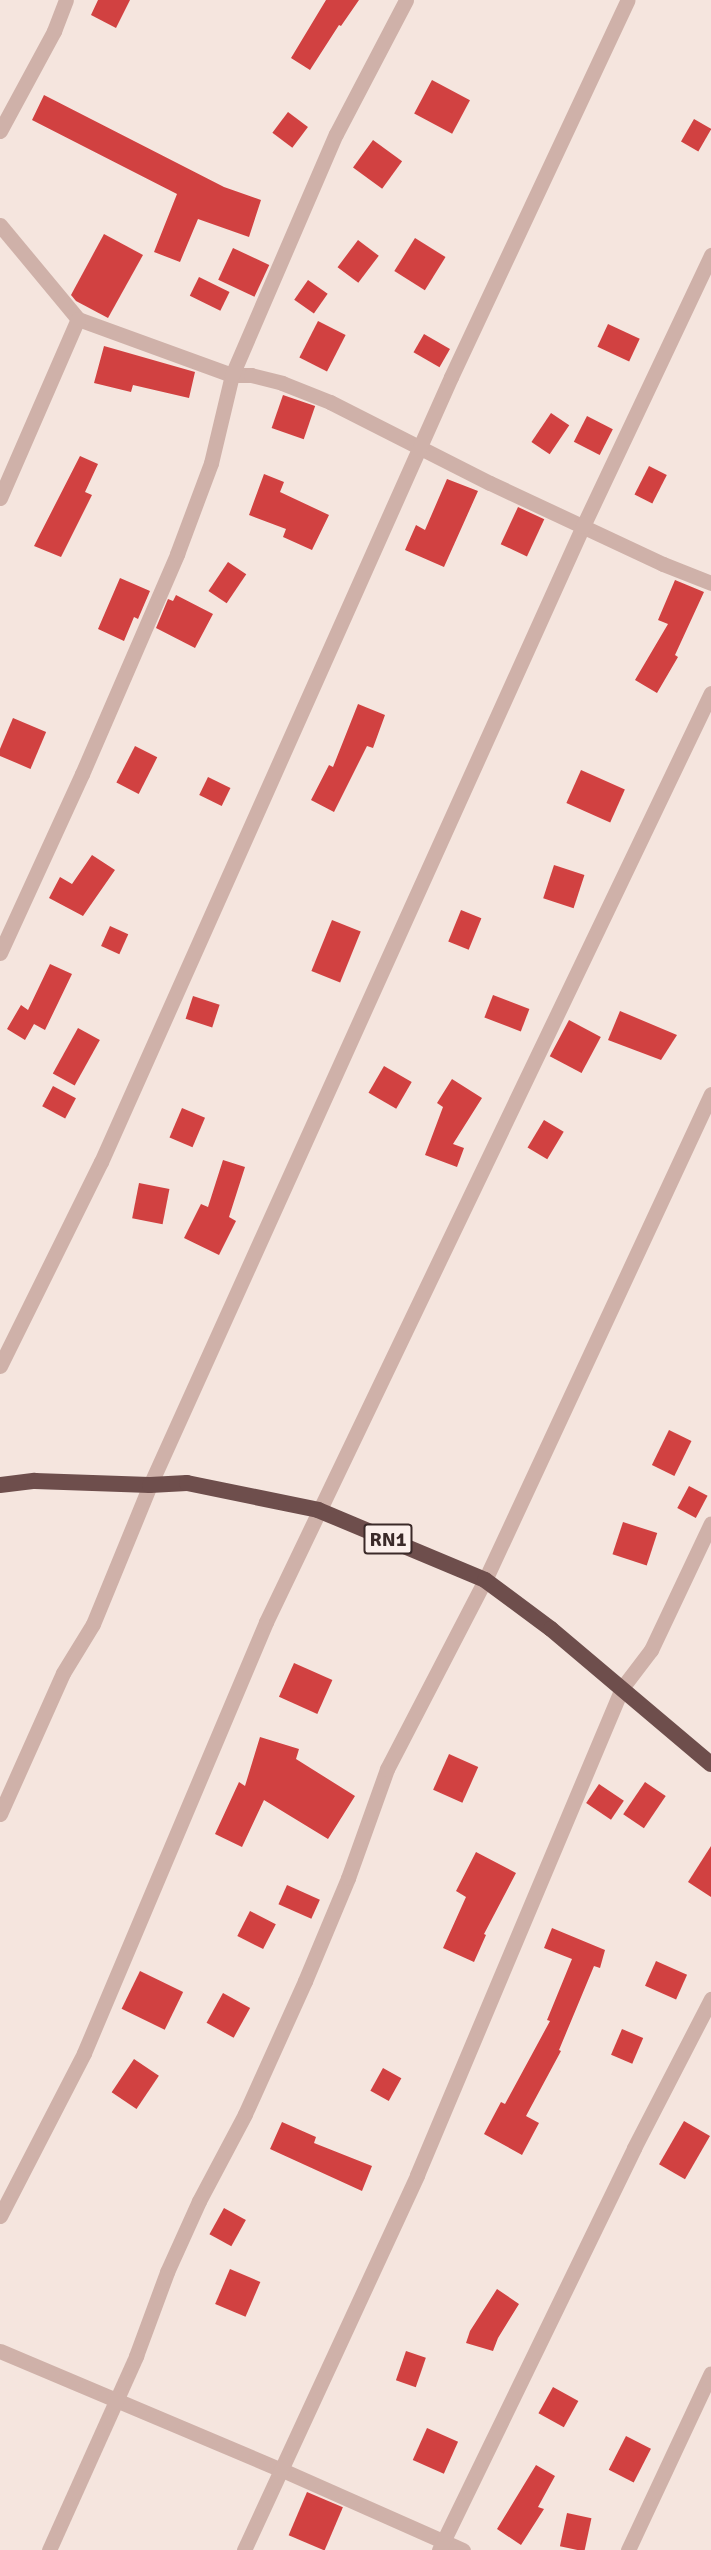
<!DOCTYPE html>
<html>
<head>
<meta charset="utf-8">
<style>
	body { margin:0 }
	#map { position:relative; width:711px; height:2550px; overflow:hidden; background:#f5e5de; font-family:Signika,sans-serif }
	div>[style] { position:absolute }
	.building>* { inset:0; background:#d14141; transform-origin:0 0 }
	.minor>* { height:15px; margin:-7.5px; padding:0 7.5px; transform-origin:7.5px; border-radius:7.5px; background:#cfb1a9 }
	.trunk>* { height:16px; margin:-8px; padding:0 8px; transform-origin:8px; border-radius:8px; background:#6e4e4c }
	span { translate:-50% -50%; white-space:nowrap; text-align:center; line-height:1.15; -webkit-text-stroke:6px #fcf0ec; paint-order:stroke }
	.shield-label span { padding:2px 4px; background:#fcf0ec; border:2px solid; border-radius:4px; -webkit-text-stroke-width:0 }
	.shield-label { font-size:20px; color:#3b2a29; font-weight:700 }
</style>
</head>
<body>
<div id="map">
	<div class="building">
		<i style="clip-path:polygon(98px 0,130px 0,116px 28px,91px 15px)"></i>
		<i style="clip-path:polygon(326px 0,359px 0,341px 26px,339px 25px,310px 70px,291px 58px)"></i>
		<i style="left:432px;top:80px;width:43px;height:38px;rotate:28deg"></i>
		<i style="clip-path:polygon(44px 95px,224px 187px,261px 200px,249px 237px,198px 219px,180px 262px,154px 252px,177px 194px,32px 120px)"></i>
		<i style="left:288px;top:112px;width:25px;height:26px;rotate:37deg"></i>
		<i style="left:694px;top:119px;width:20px;height:26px;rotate:30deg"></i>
		<i style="left:373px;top:140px;width:36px;height:34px;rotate:36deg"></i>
		<i style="clip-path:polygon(104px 234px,143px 255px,108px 318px,76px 301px,71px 295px)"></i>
		<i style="left:415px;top:238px;width:36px;height:39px;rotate:32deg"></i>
		<i style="left:358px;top:240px;width:26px;height:34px;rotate:37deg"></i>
		<i style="left:233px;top:248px;width:40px;height:35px;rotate:25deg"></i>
		<i style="left:199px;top:277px;width:34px;height:21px;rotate:26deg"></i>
		<i style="left:308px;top:280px;width:24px;height:24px;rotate:35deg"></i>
		<i style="left:318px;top:321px;width:31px;height:41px;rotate:27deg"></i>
		<i style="left:608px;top:324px;width:35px;height:25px;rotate:25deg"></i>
		<i style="left:424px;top:334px;width:30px;height:21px;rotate:30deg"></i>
		<i style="clip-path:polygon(104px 346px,195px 372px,189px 398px,133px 385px,131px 392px,94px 383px)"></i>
		<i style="left:283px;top:395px;width:34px;height:35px;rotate:19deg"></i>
		<i style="left:551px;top:413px;width:22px;height:35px;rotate:34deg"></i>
		<i style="left:587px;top:416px;width:29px;height:29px;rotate:27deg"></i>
		<i style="clip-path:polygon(80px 456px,98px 464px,85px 492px,92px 495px,61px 557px,34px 546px)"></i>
		<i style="left:649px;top:466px;width:20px;height:32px;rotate:27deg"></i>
		<i style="clip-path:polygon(264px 474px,284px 482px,280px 492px,329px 515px,312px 550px,283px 537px,286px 529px,249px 515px)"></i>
		<i style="clip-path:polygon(447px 479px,478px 491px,444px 567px,405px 550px,416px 525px,425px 530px)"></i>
		<i style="left:518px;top:507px;width:29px;height:41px;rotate:25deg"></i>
		<i style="left:228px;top:562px;width:22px;height:35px;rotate:34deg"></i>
		<i style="clip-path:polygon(120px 578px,150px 591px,138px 619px,134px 617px,124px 641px,98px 629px)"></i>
		<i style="clip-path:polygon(675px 580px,704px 592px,675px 655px,678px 657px,657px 693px,635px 680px,668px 624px,658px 620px)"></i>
		<i style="clip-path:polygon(176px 595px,213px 614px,195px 648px,156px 628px,168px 599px,173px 601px)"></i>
		<i style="clip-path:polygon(358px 704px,385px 715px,373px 748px,367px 746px,334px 812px,311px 800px,329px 765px,333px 767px)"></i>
		<i style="left:13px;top:718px;width:36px;height:40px;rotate:23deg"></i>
		<i style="left:135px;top:746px;width:25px;height:41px;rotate:27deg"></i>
		<i style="left:581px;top:770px;width:48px;height:36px;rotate:24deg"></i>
		<i style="left:208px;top:777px;width:25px;height:20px;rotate:26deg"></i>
		<i style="clip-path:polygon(92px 855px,115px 870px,83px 916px,49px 898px,60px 877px,72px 884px)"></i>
		<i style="left:554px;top:865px;width:32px;height:35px;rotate:18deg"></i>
		<i style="left:461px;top:910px;width:22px;height:34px;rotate:22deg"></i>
		<i style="left:332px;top:920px;width:31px;height:55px;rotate:22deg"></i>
		<i style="left:110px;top:926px;width:20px;height:22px;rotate:24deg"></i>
		<i style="clip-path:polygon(50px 964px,72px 974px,45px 1030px,34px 1024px,25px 1040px,7px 1029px,21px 1005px,28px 1010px)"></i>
		<i style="left:493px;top:995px;width:39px;height:24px;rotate:21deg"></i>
		<i style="left:193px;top:996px;width:28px;height:24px;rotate:18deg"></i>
		<i style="clip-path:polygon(620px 1011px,677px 1035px,661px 1060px,608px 1040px)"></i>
		<i style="left:569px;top:1020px;width:36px;height:41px;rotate:28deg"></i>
		<i style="left:78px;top:1028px;width:25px;height:52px;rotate:29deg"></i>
		<i style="left:384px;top:1066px;width:32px;height:31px;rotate:30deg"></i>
		<i style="clip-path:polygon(452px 1079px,482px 1098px,453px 1144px,464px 1148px,457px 1167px,425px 1155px,443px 1107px,437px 1103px)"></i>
		<i style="left:53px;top:1086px;width:26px;height:23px;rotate:28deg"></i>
		<i style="left:182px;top:1108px;width:25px;height:32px;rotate:23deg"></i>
		<i style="left:544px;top:1120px;width:23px;height:32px;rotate:31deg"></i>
		<i style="clip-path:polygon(223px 1160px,245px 1167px,229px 1217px,236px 1221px,219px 1255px,184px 1238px,201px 1204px,208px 1207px)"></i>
		<i style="left:139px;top:1183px;width:31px;height:36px;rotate:11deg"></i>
		<i style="left:669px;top:1430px;width:25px;height:39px;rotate:26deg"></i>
		<i style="left:689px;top:1486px;width:21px;height:25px;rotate:28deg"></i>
		<i style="left:623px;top:1522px;width:36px;height:34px;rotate:18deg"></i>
		<i style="left:294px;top:1663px;width:42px;height:37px;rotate:24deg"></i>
		<i style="clip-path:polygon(260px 1737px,299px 1749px,296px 1759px,355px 1796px,328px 1839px,264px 1800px,242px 1847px,215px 1834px,239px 1782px,245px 1786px)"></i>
		<i style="left:449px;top:1754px;width:32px;height:39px;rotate:24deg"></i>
		<i style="left:645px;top:1782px;width:25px;height:39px;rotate:34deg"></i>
		<i style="left:599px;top:1784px;width:30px;height:23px;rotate:34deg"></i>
		<i style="clip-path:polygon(711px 1846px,711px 1897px,688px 1882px)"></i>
		<i style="clip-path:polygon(476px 1852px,516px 1873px,484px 1934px,486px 1935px,474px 1962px,443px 1948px,466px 1897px,456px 1891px)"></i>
		<i style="left:287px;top:1885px;width:36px;height:21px;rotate:24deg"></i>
		<i style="left:250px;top:1911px;width:29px;height:28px;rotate:27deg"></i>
		<i style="clip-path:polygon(552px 1928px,605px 1950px,600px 1968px,594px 1966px,559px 2050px,561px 2051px,526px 2116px,539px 2123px,522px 2155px,484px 2134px,501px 2102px,505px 2104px,550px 2021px,547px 2020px,572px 1959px,544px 1948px)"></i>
		<i style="left:656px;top:1961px;width:34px;height:27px;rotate:24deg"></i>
		<i style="left:140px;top:1971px;width:48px;height:42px;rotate:26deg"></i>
		<i style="left:223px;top:1993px;width:31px;height:34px;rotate:29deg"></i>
		<i style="left:622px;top:2029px;width:23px;height:28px;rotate:23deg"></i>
		<i style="left:134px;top:2059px;width:30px;height:40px;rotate:34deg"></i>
		<i style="left:383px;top:2068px;width:21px;height:26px;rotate:29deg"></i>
		<i style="left:684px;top:2121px;width:30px;height:50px;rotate:30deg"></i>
		<i style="clip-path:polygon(282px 2122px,316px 2137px,314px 2143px,372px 2166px,362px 2191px,270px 2149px)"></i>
		<i style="left:224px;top:2208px;width:25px;height:30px;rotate:29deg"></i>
		<i style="left:230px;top:2269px;width:33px;height:38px;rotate:23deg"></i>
		<i style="clip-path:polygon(497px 2289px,519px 2304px,498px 2338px,493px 2351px,466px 2343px,470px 2331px)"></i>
		<i style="left:406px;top:2351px;width:21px;height:31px;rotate:19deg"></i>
		<i style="left:553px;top:2387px;width:29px;height:30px;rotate:29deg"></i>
		<i style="left:427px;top:2428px;width:34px;height:35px;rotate:24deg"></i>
		<i style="left:626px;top:2436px;width:28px;height:38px;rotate:27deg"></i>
		<i style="clip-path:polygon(536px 2465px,555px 2476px,538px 2507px,544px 2509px,521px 2545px,497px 2529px)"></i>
		<i style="left:307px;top:2492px;width:39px;height:47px;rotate:23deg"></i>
		<i style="left:567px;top:2513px;width:25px;height:34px;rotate:12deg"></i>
	</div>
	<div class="minor">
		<i style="left:0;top:131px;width:114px;rotate:-61.6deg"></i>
		<i style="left:54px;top:31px;width:33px;rotate:-69deg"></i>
		<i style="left:0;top:225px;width:122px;rotate:50.3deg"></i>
		<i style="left:78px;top:319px;width:164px;rotate:20deg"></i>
		<i style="left:232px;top:375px;width:19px"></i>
		<i style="left:251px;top:375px;width:32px;rotate:14deg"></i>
		<i style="left:282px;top:383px;width:52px;rotate:21.6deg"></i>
		<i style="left:330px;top:402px;width:179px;rotate:26.9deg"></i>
		<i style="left:490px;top:483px;width:191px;rotate:25.1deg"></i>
		<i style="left:663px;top:564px;width:52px;rotate:21.6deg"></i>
		<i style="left:0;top:498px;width:195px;rotate:-66.5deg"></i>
		<i style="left:0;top:953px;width:197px;rotate:-65.4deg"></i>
		<i style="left:82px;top:774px;width:240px;rotate:-66.6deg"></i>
		<i style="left:177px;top:554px;width:97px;rotate:-69.5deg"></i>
		<i style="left:211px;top:463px;width:90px;rotate:-76.6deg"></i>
		<i style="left:232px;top:375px;width:262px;rotate:-66.7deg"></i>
		<i style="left:336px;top:134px;width:151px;rotate:-62.4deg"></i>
		<i style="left:0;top:1366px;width:228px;rotate:-63.7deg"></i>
		<i style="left:101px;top:1162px;width:859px;rotate:-65.97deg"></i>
		<i style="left:451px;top:377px;width:416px;rotate:-64.9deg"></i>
		<i style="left:0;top:1814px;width:154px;rotate:-65.9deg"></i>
		<i style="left:63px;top:1673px;width:57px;rotate:-58.5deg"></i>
		<i style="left:93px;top:1624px;width:150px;rotate:-67.7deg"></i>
		<i style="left:150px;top:1485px;width:1052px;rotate:-65.7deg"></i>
		<i style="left:583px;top:526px;width:300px;rotate:-64.7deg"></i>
		<i style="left:0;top:2216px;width:183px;rotate:-62.7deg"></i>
		<i style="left:84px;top:2053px;width:468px;rotate:-67.1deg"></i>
		<i style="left:266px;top:1622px;width:1030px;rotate:-64.41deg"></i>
		<i style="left:0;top:2351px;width:304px;rotate:22.9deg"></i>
		<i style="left:280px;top:2469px;width:200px;rotate:23.9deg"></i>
		<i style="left:49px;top:2550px;width:213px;rotate:-65.8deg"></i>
		<i style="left:136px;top:2356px;width:90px;rotate:-69.7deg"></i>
		<i style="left:167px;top:2272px;width:78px;rotate:-65.7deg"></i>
		<i style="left:199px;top:2201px;width:98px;rotate:-62.1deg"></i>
		<i style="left:245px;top:2114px;width:146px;rotate:-65.7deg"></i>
		<i style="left:305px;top:1981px;width:112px;rotate:-67.3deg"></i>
		<i style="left:348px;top:1878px;width:116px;rotate:-70.3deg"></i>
		<i style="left:387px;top:1769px;width:213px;rotate:-62.6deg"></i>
		<i style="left:485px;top:1580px;width:536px;rotate:-65.06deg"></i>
		<i style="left:244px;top:2550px;width:413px;rotate:-65.2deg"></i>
		<i style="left:417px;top:2175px;width:528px;rotate:-67.17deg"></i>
		<i style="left:622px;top:1688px;width:48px;rotate:-52.7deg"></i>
		<i style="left:651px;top:1650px;width:140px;rotate:-64.7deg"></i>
		<i style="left:439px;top:2550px;width:447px;rotate:-64.1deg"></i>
		<i style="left:634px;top:2148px;width:168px;rotate:-62.7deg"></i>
		<i style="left:628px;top:2550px;width:195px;rotate:-64.9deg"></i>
	</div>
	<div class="trunk">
		<i style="left:0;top:1485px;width:35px;rotate:-7deg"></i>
		<i style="left:35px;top:1481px;width:115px;rotate:2deg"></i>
		<i style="left:150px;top:1485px;width:37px;rotate:-3deg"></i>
		<i style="left:187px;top:1483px;width:134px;rotate:11.6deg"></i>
		<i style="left:318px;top:1510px;width:181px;rotate:22.7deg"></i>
		<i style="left:485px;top:1580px;width:82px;rotate:36.6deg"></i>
		<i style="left:551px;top:1629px;width:209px;rotate:40.2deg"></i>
	</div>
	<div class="shield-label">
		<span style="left:388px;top:1539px">RN1</span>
	</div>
</div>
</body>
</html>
